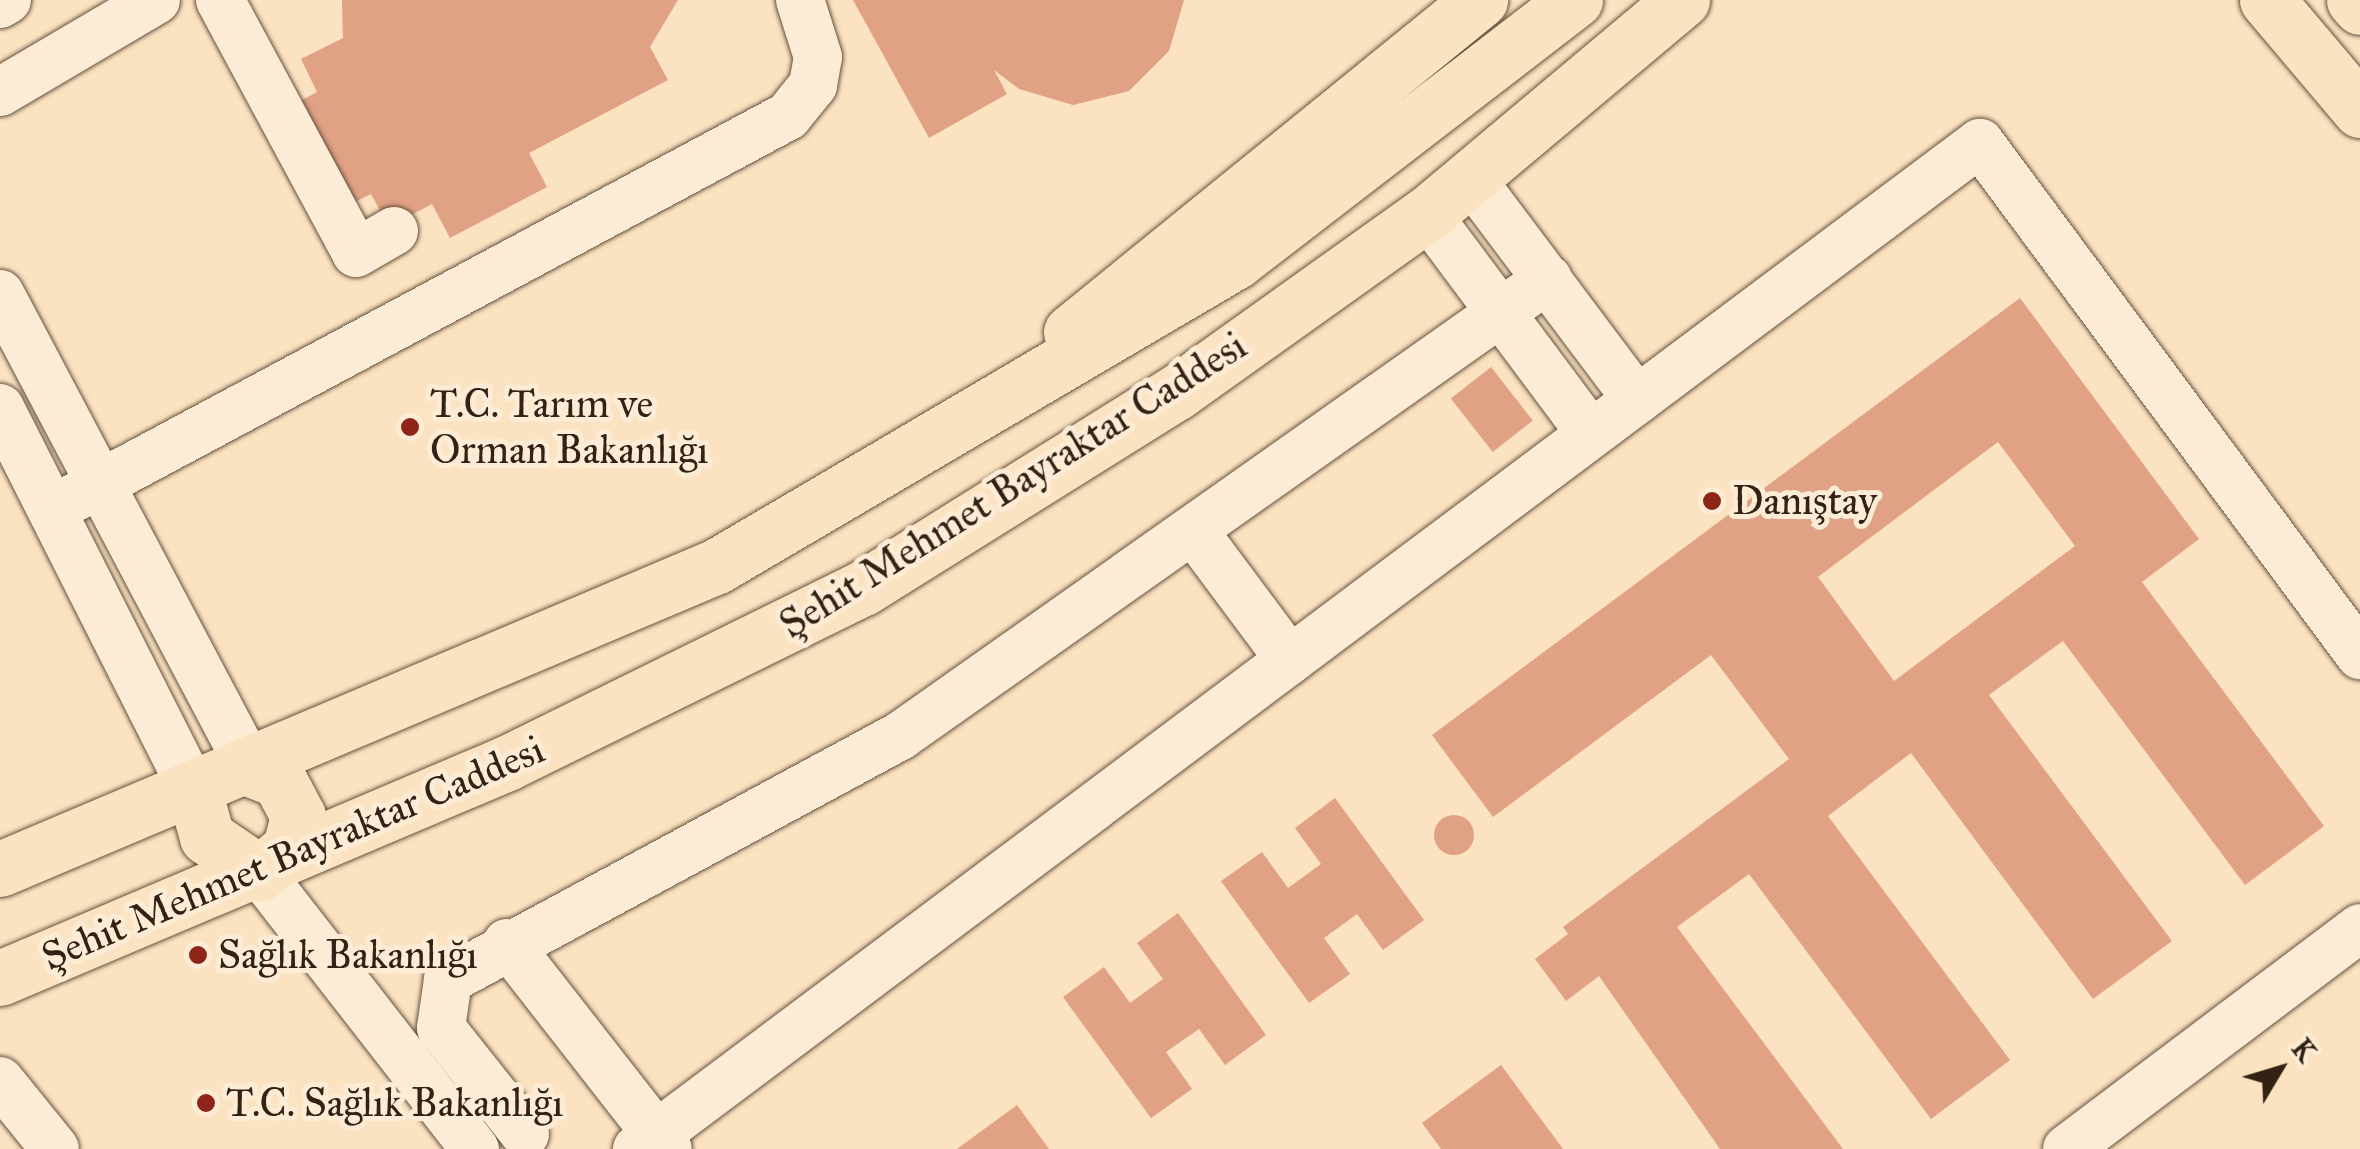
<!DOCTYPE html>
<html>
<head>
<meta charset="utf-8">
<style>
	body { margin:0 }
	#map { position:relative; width:2360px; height:1149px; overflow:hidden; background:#fbe2c0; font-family:"IM FELL Great Primer",serif }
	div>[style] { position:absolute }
	.building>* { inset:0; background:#e0a184; transform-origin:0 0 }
	.round { border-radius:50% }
	.roads { filter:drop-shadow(0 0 2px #65513f) drop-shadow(0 0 2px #65513f) }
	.minor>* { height:48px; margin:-24px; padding:0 24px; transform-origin:24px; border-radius:24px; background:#fcecd6 }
	.major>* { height:55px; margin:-27.5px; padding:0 27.5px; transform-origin:27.5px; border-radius:27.5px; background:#fbe2c0 }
	.highway>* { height:55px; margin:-27.5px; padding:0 27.5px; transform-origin:27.5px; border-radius:27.5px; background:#fbe2c0 }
	.dots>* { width:28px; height:28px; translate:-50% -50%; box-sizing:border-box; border:5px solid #fcecd6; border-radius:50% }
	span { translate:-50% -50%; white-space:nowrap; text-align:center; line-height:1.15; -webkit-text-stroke:10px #fcecd6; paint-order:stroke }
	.poi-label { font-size:40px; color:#332114 }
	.left { translate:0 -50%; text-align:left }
	.street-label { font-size:40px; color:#332114 }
	.north { position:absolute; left:2230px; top:1019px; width:100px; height:100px; -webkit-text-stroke:8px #fcecd6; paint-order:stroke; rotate:52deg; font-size:28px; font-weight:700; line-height:40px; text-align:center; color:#332114 }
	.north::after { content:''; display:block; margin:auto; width:35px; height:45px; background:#332114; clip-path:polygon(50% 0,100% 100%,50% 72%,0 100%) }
</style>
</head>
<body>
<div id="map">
	<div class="building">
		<i style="clip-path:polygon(342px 0,678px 0,650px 47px,668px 80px,529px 153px,547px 187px,450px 238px,432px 204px,389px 227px,371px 194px,347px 206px,293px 105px,317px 92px,301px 59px,343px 38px)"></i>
		<i style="clip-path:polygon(853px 0,1184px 0,1169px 51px,1129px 91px,1073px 105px,1019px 89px,994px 70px,1007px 94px,929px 138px)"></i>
		<i style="clip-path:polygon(evenodd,2020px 298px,2199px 539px,2142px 582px,2324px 826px,2245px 885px,2063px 641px,1989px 695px,2172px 941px,2093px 999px,1911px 753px,1828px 816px,2010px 1060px,1931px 1119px,1749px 874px,1677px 927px,1843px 1149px,1720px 1149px,1599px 976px,1566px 1001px,1535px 959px,1568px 934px,1563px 927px,1789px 759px,1711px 655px,1493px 817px,1432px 735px,2020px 298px,1998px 442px,2075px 546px,1894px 681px,1818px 577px,1998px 442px)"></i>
		<i style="left:1491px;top:367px;width:68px;height:51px;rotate:52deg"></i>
		<i style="clip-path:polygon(1335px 798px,1424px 920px,1383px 950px,1357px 914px,1324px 938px,1350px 974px,1309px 1003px,1221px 881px,1262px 852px,1288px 888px,1321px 864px,1295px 828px)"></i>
		<i class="round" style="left:1434px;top:815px;width:40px;height:40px"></i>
		<i style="clip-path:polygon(1178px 913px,1266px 1035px,1225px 1065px,1199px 1029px,1166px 1052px,1192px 1089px,1151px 1118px,1063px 997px,1104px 967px,1130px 1003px,1163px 979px,1137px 943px)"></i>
		<i style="clip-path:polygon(1501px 1065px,1563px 1149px,1441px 1149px,1422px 1123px)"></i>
		<i style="clip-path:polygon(1017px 1105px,1049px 1149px,957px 1149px)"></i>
	</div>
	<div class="roads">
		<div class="minor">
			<i style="left:220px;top:0;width:287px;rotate:61.7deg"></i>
			<i style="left:356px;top:253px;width:44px;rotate:-30.1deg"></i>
			<i style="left:0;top:4px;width:8px;rotate:-30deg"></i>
			<i style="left:0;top:92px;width:181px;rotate:-30.5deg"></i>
			<i style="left:1469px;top:176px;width:280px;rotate:53.1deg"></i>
			<i style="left:1427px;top:214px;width:274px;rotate:53.3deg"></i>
			<i style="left:0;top:294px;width:537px;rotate:62.15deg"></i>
			<i style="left:0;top:408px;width:432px;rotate:63.2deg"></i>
			<i style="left:53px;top:509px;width:833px;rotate:-28.13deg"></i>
			<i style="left:788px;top:116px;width:40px;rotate:-51deg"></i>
			<i style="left:813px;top:85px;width:28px;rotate:-80deg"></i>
			<i style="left:818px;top:57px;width:60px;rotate:-107.5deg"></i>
			<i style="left:1196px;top:534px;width:157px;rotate:53.3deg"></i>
			<i style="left:260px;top:873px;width:350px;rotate:52.1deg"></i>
			<i style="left:507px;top:943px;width:261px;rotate:52deg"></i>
			<i style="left:0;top:1081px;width:87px;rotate:51deg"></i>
			<i style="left:525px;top:1134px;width:135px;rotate:-128.4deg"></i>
			<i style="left:441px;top:1028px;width:49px;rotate:-81.7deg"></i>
			<i style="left:448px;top:980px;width:514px;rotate:-28.36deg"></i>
			<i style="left:900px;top:736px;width:793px;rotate:-35.19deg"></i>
			<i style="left:637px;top:1149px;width:1678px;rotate:-36.84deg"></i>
			<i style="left:1980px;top:143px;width:638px;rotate:53.42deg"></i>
			<i style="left:2067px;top:1149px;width:367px;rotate:-37deg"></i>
		</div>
		<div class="major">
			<i style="left:1071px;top:332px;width:527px;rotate:-39.07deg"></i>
			<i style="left:195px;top:794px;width:45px;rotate:74.4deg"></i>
			<i style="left:207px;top:837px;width:64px;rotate:34.2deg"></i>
			<i style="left:260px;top:873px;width:39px;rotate:-40deg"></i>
			<i style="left:290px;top:848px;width:33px;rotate:-76deg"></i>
			<i style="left:298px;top:816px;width:41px;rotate:-117.8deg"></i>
			<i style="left:279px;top:780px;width:30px;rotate:-159deg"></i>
			<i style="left:0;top:869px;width:778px;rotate:-22.91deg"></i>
			<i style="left:717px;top:566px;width:602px;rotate:-30.44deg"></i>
			<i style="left:1236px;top:261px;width:428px;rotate:-37.6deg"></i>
			<i style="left:0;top:978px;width:551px;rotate:-22.98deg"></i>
			<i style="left:507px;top:763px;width:397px;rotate:-26.2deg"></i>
			<i style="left:863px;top:588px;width:370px;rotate:-32deg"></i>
			<i style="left:1177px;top:392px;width:307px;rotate:-35.5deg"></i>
			<i style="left:1427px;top:214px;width:333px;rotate:-40deg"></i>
		</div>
		<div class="highway">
			<i style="left:2267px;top:0;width:144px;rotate:49.8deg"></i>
			<i style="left:2354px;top:0;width:9px;rotate:49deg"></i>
		</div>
	</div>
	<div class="dots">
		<i style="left:410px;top:427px;background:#8f2418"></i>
		<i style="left:1712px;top:501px;background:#8f2418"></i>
		<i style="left:198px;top:955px;background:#8f2418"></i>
		<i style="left:206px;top:1103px;background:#8f2418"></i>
	</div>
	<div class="poi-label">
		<span class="left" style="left:430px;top:427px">T.C. Tarım ve<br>Orman Bakanlığı</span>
		<span class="left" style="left:1732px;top:501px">Danıştay</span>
		<span class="left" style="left:218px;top:955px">Sağlık Bakanlığı</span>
		<span class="left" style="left:226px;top:1103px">T.C. Sağlık Bakanlığı</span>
	</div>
	<div class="street-label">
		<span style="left:1013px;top:485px;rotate:-32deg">Şehit Mehmet Bayraktar Caddesi</span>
		<span style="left:293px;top:853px;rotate:-23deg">Şehit Mehmet Bayraktar Caddesi</span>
	</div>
	<div class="north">K</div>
</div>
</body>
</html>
